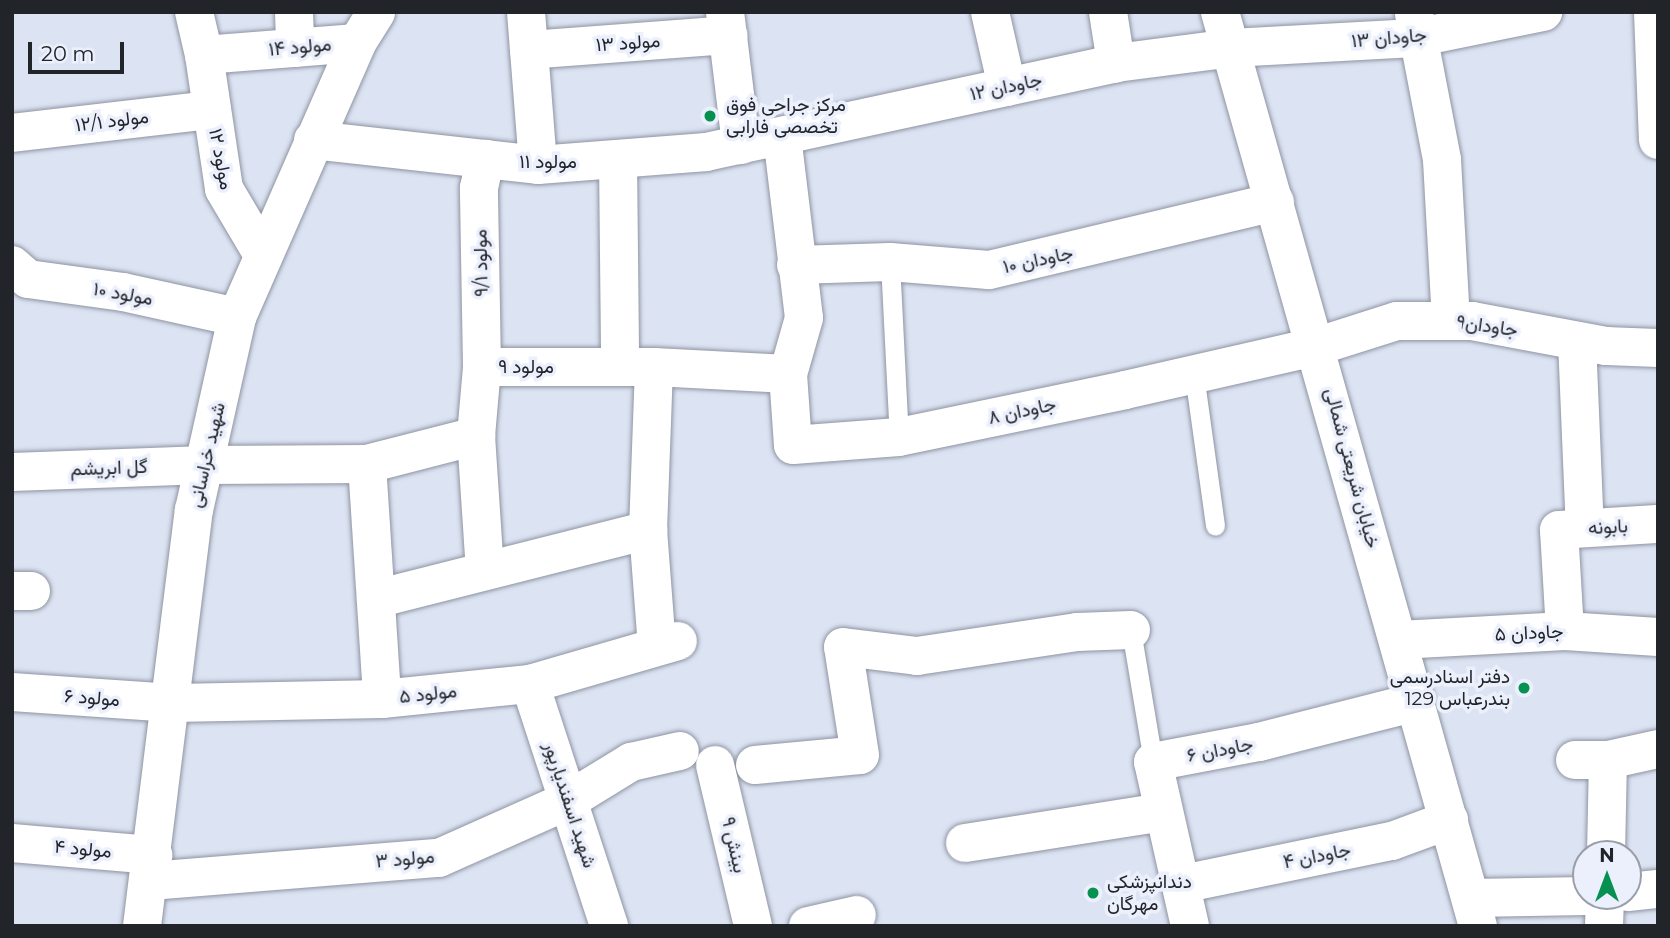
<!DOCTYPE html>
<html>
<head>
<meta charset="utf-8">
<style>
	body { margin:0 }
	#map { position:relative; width:1670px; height:938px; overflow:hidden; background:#dce3f2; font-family:Montserrat,Vazirmatn,sans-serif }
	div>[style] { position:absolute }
	.roads { filter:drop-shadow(0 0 2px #8e94a2) drop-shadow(0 0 2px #8e94a2) }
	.service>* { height:19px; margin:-9.5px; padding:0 9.5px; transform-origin:9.5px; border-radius:9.5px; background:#fff }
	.minor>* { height:38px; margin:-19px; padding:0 19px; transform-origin:19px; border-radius:19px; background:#fff }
	.tertiary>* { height:38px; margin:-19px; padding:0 19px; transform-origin:19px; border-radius:19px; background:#fff }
	.secondary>* { height:38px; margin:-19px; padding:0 19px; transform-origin:19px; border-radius:19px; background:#fff }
	.dots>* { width:19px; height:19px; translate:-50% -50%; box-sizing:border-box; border:4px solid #ebf0fc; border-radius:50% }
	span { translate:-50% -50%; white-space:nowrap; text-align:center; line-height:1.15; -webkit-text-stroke:7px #ebf0fc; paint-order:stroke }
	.street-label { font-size:19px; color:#212429 }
	.poi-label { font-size:19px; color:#212429 }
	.left { translate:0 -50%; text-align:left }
	.right { translate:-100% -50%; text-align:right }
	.frame { position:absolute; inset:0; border:14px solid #212429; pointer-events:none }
	.north { position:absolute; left:1572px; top:840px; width:70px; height:70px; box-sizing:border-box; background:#ebf0fc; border:2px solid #9a9ea8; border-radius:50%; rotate:0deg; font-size:19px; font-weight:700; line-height:28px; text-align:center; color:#212429 }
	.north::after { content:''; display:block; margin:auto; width:24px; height:32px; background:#069150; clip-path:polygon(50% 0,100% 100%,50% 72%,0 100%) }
	.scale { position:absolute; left:28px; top:42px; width:96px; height:32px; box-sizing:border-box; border:4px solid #212429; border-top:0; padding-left:9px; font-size:21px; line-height:24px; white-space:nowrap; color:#212429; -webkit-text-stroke:5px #ebf0fc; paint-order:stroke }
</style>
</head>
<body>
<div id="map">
	<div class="roads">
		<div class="service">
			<i style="left:890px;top:262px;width:175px;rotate:87.1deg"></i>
			<i style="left:1194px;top:374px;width:153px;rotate:82.1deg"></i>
			<i style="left:1131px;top:630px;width:134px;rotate:80.5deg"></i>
		</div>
		<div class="minor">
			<i style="left:194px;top:12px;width:44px;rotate:76.9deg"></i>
			<i style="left:204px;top:55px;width:153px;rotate:-4.5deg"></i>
			<i style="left:294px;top:12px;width:36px;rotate:88deg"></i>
			<i style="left:526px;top:12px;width:153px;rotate:85.5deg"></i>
			<i style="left:725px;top:12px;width:134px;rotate:83.1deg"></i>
			<i style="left:990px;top:12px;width:77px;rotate:77.2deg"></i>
			<i style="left:1108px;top:12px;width:52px;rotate:81.1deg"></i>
			<i style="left:1653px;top:12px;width:128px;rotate:87.8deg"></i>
			<i style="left:1414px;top:14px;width:149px;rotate:79.1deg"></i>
			<i style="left:1442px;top:160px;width:160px;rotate:86.8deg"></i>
			<i style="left:529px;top:50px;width:200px;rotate:-4.3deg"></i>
			<i style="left:204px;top:55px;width:135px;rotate:81.5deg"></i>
			<i style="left:224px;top:189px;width:77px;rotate:59.4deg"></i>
			<i style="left:12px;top:133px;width:201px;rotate:-6.6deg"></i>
			<i style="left:782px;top:136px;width:183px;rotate:83.1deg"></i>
			<i style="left:804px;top:318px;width:58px;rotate:105.9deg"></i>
			<i style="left:788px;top:374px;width:71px;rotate:86deg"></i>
			<i style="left:793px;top:445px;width:106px;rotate:-4.3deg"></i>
			<i style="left:899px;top:437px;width:231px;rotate:-11.7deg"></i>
			<i style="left:1125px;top:390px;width:198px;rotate:-12.8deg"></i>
			<i style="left:1318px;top:346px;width:83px;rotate:-17.6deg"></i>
			<i style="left:1397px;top:321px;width:75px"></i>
			<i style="left:1472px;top:321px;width:136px;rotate:10.6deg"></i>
			<i style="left:1606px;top:346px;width:52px;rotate:2.2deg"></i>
			<i style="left:313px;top:140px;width:226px;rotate:6.3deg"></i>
			<i style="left:538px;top:165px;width:169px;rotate:-4.4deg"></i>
			<i style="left:706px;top:152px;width:420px;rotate:-12.2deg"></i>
			<i style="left:1116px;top:63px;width:116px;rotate:-7.4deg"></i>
			<i style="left:1231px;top:48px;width:184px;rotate:-3.1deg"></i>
			<i style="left:1415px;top:38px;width:131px;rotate:-11.5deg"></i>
			<i style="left:618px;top:159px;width:208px;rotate:89.4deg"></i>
			<i style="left:12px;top:265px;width:21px;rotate:41deg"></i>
			<i style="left:28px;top:279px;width:96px;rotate:7.8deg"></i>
			<i style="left:123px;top:292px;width:117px;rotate:12.4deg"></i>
			<i style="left:796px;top:265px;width:94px;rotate:-1.8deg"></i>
			<i style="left:890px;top:262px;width:99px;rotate:4.6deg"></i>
			<i style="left:989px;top:270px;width:294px;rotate:-13.4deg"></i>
			<i style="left:1577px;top:341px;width:187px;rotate:87.6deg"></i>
			<i style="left:482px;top:367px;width:179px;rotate:-91deg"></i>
			<i style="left:479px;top:188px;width:30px;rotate:-78deg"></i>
			<i style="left:654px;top:367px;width:163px;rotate:92.1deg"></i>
			<i style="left:648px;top:530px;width:117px;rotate:85.6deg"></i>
			<i style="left:476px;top:436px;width:135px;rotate:86.2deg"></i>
			<i style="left:367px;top:464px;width:235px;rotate:86.3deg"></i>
			<i style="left:206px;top:465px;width:161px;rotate:-0.4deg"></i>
			<i style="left:367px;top:464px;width:113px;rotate:-14.4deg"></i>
			<i style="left:476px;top:436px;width:69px;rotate:-85deg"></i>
			<i style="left:482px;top:367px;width:172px"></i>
			<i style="left:654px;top:367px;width:134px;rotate:3deg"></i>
			<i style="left:12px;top:591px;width:19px"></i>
			<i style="left:376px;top:599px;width:281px;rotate:-14.2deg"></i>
			<i style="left:1565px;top:631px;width:101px;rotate:-93.4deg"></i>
			<i style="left:1559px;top:530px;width:99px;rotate:-3.5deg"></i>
			<i style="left:1399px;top:640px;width:166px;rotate:-3.1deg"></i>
			<i style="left:1565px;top:631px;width:93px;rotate:3.7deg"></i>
			<i style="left:530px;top:684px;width:255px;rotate:71.9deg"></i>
			<i style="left:12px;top:692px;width:161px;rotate:3.9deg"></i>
			<i style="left:173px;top:703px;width:209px;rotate:-1.1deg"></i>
			<i style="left:382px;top:699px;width:149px;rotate:-5.8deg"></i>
			<i style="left:530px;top:684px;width:154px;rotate:-16.2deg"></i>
			<i style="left:1575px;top:760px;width:33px"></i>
			<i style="left:1608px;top:760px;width:51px;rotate:-12.4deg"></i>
			<i style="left:715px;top:765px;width:165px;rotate:76.7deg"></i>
			<i style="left:755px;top:765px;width:105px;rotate:-5.4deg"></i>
			<i style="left:860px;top:755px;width:109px;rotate:-98.9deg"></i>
			<i style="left:843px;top:647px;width:75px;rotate:6.9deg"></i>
			<i style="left:917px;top:656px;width:162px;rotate:-8.5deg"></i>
			<i style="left:1077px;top:632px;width:54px;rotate:-2.1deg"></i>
			<i style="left:12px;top:843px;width:142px;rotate:4.9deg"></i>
			<i style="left:965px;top:843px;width:200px;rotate:-8.9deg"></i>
			<i style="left:1606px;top:854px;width:94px;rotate:-88.8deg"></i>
			<i style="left:150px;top:881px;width:290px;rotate:-4.6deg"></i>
			<i style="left:439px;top:858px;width:142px;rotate:-24deg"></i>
			<i style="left:569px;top:800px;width:73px;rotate:-31.5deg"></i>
			<i style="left:631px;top:762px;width:50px;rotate:-12.7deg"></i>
			<i style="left:1182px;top:884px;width:214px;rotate:-11.6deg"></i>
			<i style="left:1392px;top:841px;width:61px;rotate:-20.2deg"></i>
			<i style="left:1628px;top:892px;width:30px;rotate:-6deg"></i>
			<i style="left:1471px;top:898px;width:115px;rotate:-1deg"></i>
			<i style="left:808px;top:926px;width:50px;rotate:-12.7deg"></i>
			<i style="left:1190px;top:926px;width:168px;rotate:-102.7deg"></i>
			<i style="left:1153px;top:762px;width:108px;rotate:-10.7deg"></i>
			<i style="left:1259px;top:742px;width:162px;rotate:-14.3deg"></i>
			<i style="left:1604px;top:926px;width:30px;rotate:-88deg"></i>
		</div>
		<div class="tertiary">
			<i style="left:12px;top:472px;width:194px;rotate:-2.1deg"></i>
			<i style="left:142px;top:926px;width:419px;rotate:-82.9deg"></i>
			<i style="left:194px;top:510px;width:198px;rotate:-77.4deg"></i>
			<i style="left:237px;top:317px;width:299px;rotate:-66.3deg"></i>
			<i style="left:357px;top:43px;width:36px;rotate:-58deg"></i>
		</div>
		<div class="secondary">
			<i style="left:1220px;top:12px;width:950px;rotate:74.24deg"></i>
		</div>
	</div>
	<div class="dots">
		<i style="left:710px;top:116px;background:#069150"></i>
		<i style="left:1524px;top:688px;background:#069150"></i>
		<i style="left:1093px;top:893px;background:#069150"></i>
	</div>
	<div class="street-label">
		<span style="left:1389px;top:38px;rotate:-5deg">جاودان ۱۳</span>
		<span style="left:628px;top:43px;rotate:-4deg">مولود ۱۳</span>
		<span style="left:300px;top:47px;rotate:-5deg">مولود ۱۴</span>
		<span style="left:1006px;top:87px;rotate:-12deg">جاودان ۱۲</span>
		<span style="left:112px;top:121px;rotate:-7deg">مولود ۱۲/۱</span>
		<span style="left:221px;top:159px;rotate:79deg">مولود ۱۲</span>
		<span style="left:548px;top:162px">مولود ۱۱</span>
		<span style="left:1038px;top:260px;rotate:-12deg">جاودان ۱۰</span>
		<span style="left:481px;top:263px;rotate:-91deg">مولود ۹/۱</span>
		<span style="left:123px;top:294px;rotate:10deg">مولود ۱۰</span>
		<span style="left:1487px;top:326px;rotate:8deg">جاودان۹</span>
		<span style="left:526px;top:367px">مولود ۹</span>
		<span style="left:1022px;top:411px;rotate:-12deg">جاودان ۸</span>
		<span style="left:207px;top:455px;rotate:-77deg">شهید خراسانی</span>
		<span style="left:109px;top:468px;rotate:-2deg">گل ابریشم</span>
		<span style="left:1352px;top:468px;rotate:75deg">خیابان شریعتی شمالی</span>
		<span style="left:1608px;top:527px;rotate:-3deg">بابونه</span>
		<span style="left:1529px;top:633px;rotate:-3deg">جاودان ۵</span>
		<span style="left:428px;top:694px;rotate:-6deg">مولود ۵</span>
		<span style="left:92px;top:698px;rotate:4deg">مولود ۶</span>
		<span style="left:1220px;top:750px;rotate:-11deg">جاودان ۶</span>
		<span style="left:570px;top:805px;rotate:72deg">شهید اسفندیارپور</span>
		<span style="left:734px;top:845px;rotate:77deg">بینش ۹</span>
		<span style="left:83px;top:849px;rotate:5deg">مولود ۴</span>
		<span style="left:1317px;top:856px;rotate:-11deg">جاودان ۴</span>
		<span style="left:405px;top:859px;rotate:-5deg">مولود ۳</span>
	</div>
	<div class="poi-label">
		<span class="left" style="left:726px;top:116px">مرکز جراحی فوق<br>تخصصی فارابی</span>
		<span class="right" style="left:1510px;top:688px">دفتر اسنادرسمی<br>129 بندرعباس</span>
		<span class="left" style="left:1107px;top:893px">دندانپزشکی<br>مهرگان</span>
	</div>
	<div class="frame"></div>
	<div class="north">N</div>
	<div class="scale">20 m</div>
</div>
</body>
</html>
